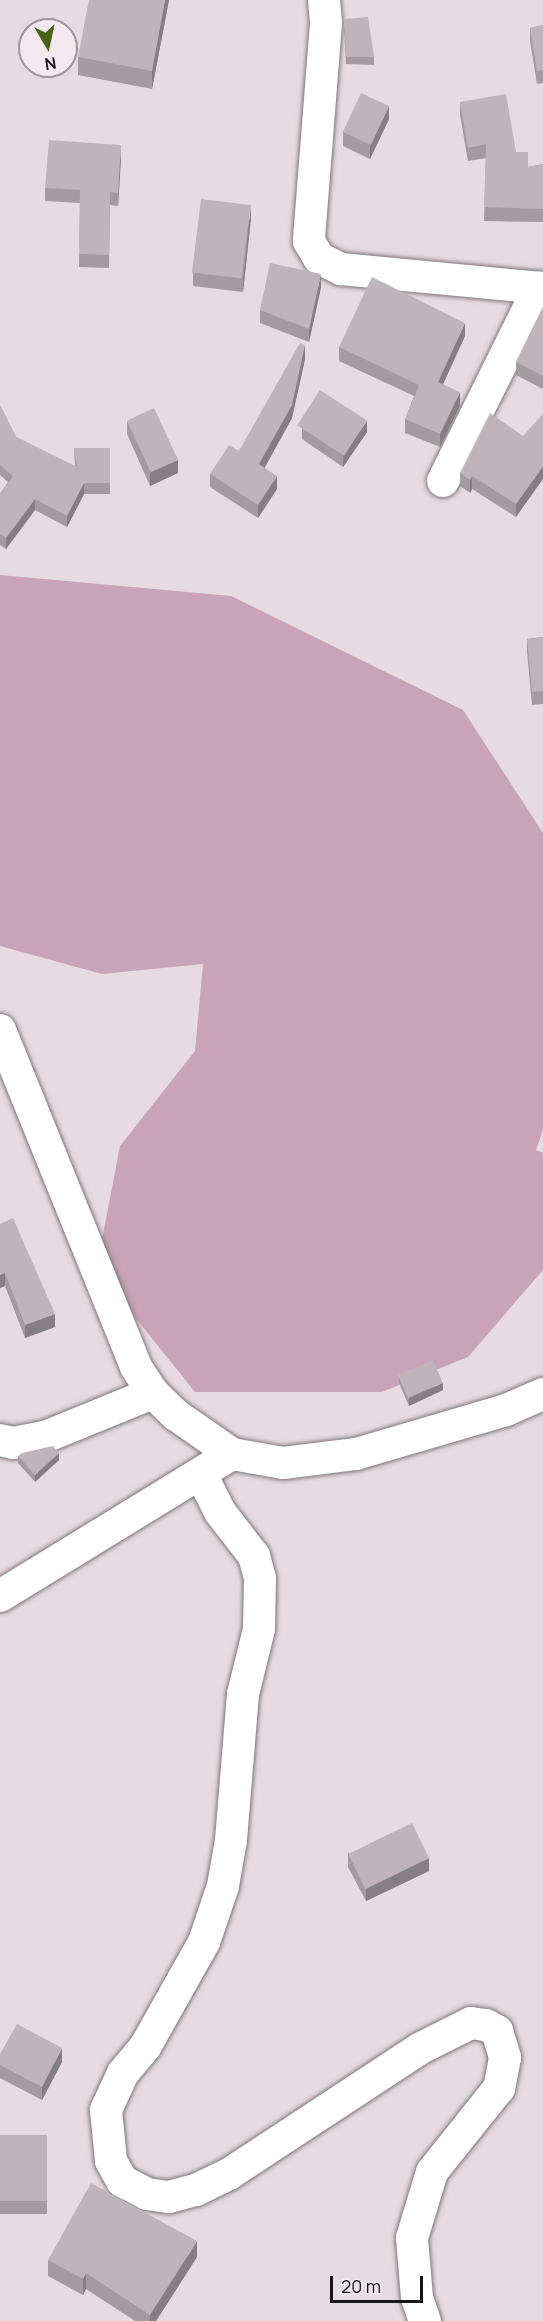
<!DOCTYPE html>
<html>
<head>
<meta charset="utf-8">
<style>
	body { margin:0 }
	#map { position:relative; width:543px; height:2321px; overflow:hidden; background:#e6dbe0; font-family:Manrope,sans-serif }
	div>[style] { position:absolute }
	.green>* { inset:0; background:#c8a4b6 }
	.roads { filter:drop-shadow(0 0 2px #7f767b) drop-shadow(0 0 2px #7f767b) }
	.minor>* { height:32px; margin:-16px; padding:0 16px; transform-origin:16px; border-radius:16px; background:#fff }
	.wall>* { inset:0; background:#a39b9f; transform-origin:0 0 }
	.shaded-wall>* { inset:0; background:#857e82 }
	.building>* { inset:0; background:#beb4b9; transform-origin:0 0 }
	span { translate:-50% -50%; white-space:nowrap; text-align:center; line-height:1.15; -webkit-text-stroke:5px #f3e8ed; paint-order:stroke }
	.north { position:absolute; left:18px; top:18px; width:60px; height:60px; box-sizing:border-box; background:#f3e8ed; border:2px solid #9b9397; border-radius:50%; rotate:171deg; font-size:16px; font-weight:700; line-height:24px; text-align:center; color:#171416 }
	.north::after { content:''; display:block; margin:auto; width:21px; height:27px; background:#456216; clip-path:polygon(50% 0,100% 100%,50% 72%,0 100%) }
	.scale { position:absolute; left:330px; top:2276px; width:93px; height:27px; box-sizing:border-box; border:3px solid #171416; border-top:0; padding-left:8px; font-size:18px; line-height:21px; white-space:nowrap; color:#171416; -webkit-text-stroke:4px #f3e8ed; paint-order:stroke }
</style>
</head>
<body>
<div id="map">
	<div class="green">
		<i style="clip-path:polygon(0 575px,231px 596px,463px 710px,543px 833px,543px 1130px,536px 1150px,543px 1153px,543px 1270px,468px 1357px,382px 1392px,195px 1392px,134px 1316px,100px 1250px,120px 1146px,195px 1051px,203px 964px,102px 974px,0 946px)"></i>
	</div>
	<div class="roads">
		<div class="minor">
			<i style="left:324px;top:0;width:23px;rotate:85deg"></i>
			<i style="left:326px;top:23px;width:219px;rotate:94.5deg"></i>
			<i style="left:309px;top:241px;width:20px;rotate:60deg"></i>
			<i style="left:319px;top:258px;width:25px;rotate:27deg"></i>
			<i style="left:341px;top:269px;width:203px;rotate:5.4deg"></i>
			<i style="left:443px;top:481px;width:216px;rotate:-63.6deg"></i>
			<i style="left:0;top:1030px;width:363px;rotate:68deg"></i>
			<i style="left:136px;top:1367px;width:31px;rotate:57deg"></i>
			<i style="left:153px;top:1393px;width:32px;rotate:44deg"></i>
			<i style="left:176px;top:1415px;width:68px;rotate:34.9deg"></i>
			<i style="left:0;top:1440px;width:13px;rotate:13deg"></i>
			<i style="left:13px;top:1443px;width:33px;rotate:-11deg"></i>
			<i style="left:45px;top:1437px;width:117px;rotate:-22.2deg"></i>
			<i style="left:202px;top:1476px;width:40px;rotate:63.4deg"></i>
			<i style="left:220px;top:1512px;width:56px;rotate:52.3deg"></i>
			<i style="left:254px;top:1556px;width:23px;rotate:75deg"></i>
			<i style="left:260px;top:1578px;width:51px;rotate:91.1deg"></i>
			<i style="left:259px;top:1629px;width:67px;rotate:103.8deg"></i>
			<i style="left:243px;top:1694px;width:146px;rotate:94.7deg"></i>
			<i style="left:231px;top:1840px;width:47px;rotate:99.9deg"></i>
			<i style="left:223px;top:1886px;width:59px;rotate:108.7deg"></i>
			<i style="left:204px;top:1942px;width:120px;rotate:119.3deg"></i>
			<i style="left:145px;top:2047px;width:34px;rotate:130deg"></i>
			<i style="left:123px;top:2073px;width:41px;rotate:114.7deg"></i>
			<i style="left:106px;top:2110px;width:51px;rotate:84.4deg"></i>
			<i style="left:111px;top:2161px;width:23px;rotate:61deg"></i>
			<i style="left:122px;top:2181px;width:28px;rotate:27deg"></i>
			<i style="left:147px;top:2194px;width:22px;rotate:8deg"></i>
			<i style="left:169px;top:2197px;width:28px;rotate:-15deg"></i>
			<i style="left:196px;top:2190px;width:37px;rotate:-26deg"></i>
			<i style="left:229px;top:2174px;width:227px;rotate:-33.3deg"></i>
			<i style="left:419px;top:2049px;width:58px;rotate:-26.6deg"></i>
			<i style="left:471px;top:2023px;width:15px;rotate:8deg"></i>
			<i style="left:486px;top:2025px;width:13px;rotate:29deg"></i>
			<i style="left:497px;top:2031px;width:28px;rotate:73deg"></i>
			<i style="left:505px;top:2058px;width:31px;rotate:101deg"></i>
			<i style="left:499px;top:2088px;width:107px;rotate:128.6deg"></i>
			<i style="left:432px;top:2172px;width:69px;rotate:106.9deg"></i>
			<i style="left:412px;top:2238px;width:60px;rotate:85.2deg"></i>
			<i style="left:417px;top:2298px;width:24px;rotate:71deg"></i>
			<i style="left:0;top:1596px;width:272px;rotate:-31.5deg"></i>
			<i style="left:232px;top:1454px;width:52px;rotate:10deg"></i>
			<i style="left:283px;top:1463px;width:74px;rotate:-7deg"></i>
			<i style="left:356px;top:1454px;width:156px;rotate:-16.3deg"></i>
			<i style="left:506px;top:1410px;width:40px;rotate:-23.4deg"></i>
		</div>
	</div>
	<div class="wall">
		<i style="clip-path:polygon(169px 0,152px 89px,78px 75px,78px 57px)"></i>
		<i style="clip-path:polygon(543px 25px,543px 83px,537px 84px,530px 41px,530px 28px)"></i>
		<i style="clip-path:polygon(344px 26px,374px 57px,374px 65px,346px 64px)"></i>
		<i style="clip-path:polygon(460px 102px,516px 152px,528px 167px,543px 164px,543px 222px,484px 221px,486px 158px,468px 161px,460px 115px)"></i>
		<i style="clip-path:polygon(389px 119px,370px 159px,343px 146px,343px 132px)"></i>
		<i style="clip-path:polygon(121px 158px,118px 206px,110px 205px,109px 268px,79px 267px,80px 203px,45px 201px,45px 188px)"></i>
		<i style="clip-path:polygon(251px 218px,243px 292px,193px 286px,193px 273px)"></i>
		<i style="clip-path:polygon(321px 287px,309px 342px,260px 323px,260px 310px)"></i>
		<i style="clip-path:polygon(543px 307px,543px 389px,516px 375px,516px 362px)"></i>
		<i style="clip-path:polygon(465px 336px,443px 384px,460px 406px,440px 447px,405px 433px,405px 419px,414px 396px,339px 361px,339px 347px)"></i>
		<i style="clip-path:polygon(305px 359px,292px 418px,264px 468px,277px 489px,258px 518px,210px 487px,210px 474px,239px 451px)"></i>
		<i style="clip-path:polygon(0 405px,16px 437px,75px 467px,74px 448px,110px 448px,110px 494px,84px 494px,67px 527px,35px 510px,6px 549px,0 545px,0 494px,8px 482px,0 475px)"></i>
		<i style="clip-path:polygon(127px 421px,178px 473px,150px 486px,127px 434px)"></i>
		<i style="clip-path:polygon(302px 428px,367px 432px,343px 467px,302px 439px)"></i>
		<i style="clip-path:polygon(523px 436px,516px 517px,472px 489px,470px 493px,460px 486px,460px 473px)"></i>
		<i style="clip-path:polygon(543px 637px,543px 704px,532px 705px,527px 652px,527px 639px)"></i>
		<i style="clip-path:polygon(0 1224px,55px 1327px,25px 1338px,5px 1286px,0 1288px)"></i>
		<i style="clip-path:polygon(399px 1376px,443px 1390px,409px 1406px,399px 1383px)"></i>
		<i style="clip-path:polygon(18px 1456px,59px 1460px,35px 1482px,18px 1463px)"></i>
		<i style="clip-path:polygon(348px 1853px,429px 1871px,366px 1901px,348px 1867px)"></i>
		<i style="clip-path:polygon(0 2054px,62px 2062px,42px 2100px,0 2078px)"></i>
		<i style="left:0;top:2135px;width:47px;height:79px"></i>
		<i style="clip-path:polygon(197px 2257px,156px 2321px,135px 2321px,86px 2289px,83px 2295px,48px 2276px,48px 2260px)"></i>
	</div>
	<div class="shaded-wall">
		<i style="clip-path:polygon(165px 0,169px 0,152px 89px,152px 71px)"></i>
		<i style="clip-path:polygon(389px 106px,389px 119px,370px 159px,370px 146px)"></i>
		<i style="clip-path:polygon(121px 145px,121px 158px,118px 206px,118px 193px)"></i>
		<i style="clip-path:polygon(251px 205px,251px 218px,243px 292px,243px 279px)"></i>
		<i style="clip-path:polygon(321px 274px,321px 287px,309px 342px,309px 329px)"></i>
		<i style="clip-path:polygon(465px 323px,465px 336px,438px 395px,438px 382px)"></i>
		<i style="clip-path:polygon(305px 345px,305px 359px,292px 418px,259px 478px,259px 464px)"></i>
		<i style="clip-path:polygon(460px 392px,460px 406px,440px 447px,440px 434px)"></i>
		<i style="clip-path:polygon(367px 421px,367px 432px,343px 467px,343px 456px)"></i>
		<i style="clip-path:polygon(178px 460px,178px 473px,150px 486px,150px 472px)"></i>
		<i style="clip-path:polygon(543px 466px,543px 479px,516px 517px,516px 504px)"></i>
		<i style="clip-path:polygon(277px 476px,277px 489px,258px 518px,258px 505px)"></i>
		<i style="clip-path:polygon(472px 476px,472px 489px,470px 493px,470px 480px)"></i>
		<i style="clip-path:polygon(84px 483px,84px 494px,67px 527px,67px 516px)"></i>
		<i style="clip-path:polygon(35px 499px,35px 510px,6px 549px,6px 538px)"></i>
		<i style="clip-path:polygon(5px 1273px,5px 1286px,0 1288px,0 1275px)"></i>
		<i style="clip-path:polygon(55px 1314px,55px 1327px,25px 1338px,25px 1325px)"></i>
		<i style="clip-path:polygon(443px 1383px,443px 1390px,409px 1406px,409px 1398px)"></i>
		<i style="clip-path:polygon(59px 1453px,59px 1460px,35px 1482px,35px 1475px)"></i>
		<i style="clip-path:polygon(429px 1858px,429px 1871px,366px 1901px,366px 1888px)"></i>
		<i style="clip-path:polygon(62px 2048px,62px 2062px,42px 2100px,42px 2087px)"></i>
		<i style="clip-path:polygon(197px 2241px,197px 2257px,156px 2321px,150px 2321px,150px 2315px)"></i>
		<i style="clip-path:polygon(86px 2273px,86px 2289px,83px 2295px,83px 2279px)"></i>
	</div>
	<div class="building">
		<i style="clip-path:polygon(89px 0,165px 0,152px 71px,78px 57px)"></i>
		<i style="clip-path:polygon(368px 17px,374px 57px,346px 57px,344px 19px)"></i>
		<i style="clip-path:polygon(543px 25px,543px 70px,537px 71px,530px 28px)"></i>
		<i style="left:361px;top:93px;width:31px;height:43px;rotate:25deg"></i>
		<i style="clip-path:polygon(506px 94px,516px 152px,528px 152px,528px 167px,543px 164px,543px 209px,484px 207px,486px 144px,468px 148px,460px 102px)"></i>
		<i style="clip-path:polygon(49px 140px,121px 145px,118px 193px,110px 192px,109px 255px,79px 254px,80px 190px,45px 188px)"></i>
		<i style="left:201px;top:199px;width:50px;height:74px;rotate:7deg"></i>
		<i style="clip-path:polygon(270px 263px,321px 274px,309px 329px,260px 310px)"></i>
		<i style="clip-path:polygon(372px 277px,465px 323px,438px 382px,460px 392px,440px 434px,405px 419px,419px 385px,339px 347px)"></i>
		<i style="clip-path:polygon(543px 307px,543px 376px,516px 362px)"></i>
		<i style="clip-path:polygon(300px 343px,305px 345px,292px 405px,259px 464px,277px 476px,258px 505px,210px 474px,229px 445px,239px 451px)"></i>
		<i style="left:320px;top:390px;width:56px;height:42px;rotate:33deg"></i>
		<i style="clip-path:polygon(0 405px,16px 437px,77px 467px,74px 448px,110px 448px,110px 483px,84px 483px,67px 516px,35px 499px,6px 538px,0 534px,0 494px,13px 476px,0 465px)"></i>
		<i style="left:154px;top:408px;width:57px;height:30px;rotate:65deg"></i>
		<i style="clip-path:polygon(490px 413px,523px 436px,543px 414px,543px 466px,516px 504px,472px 476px,470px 480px,460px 473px)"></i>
		<i style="clip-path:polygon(543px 637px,543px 691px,532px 692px,527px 639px)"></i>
		<i style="clip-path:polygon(13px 1218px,55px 1314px,25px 1325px,5px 1273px,0 1275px,0 1224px)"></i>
		<i style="left:433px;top:1360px;width:25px;height:38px;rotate:67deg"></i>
		<i style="clip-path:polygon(53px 1446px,59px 1453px,35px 1475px,18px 1456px,22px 1453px)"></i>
		<i style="left:412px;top:1823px;width:39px;height:71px;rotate:64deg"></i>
		<i style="clip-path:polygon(17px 2024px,62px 2048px,42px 2087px,0 2065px,0 2054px)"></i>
		<i style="left:0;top:2135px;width:47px;height:66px"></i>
		<i style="clip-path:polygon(91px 2183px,197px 2241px,150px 2315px,86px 2273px,83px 2279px,48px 2260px)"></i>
	</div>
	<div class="north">N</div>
	<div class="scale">20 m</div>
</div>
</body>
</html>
